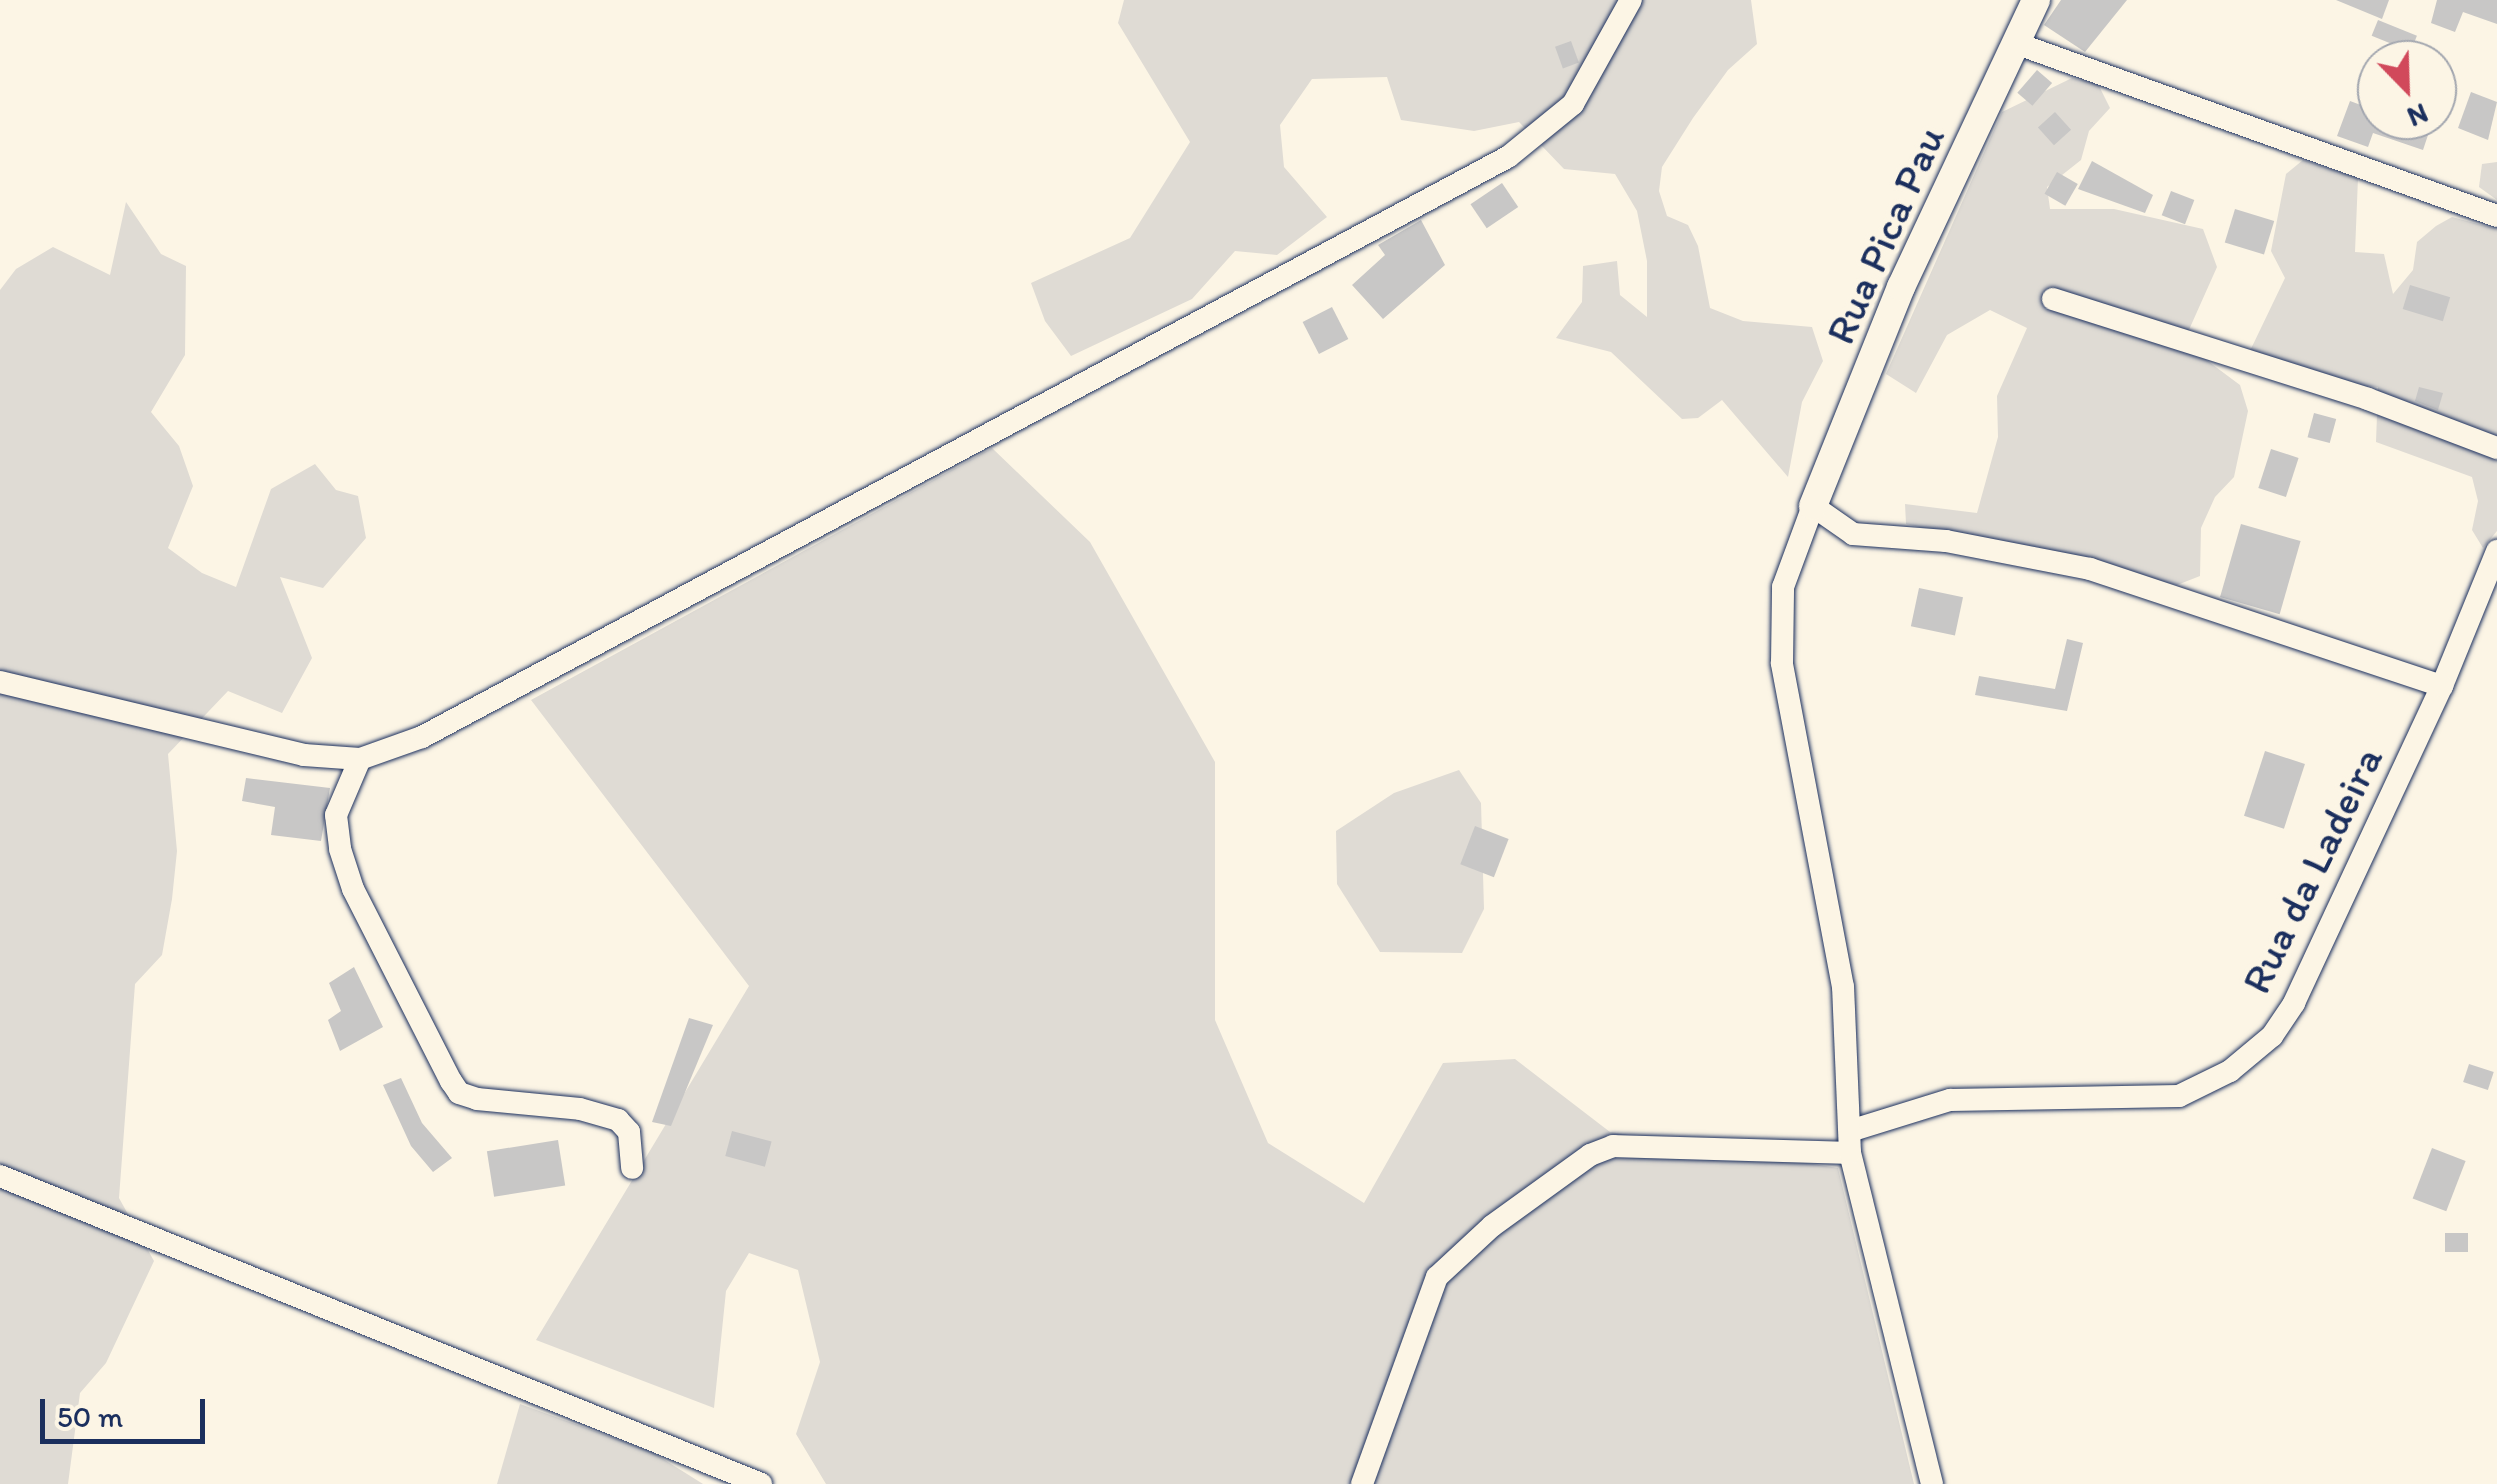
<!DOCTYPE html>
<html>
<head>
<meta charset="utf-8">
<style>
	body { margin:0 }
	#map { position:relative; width:2497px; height:1484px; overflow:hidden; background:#fcf5e5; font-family:Itim,sans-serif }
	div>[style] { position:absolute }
	.green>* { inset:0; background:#dfdbd4 }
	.building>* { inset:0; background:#c8c7c6; transform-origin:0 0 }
	.roads { filter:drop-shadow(0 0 2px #1b2f5e) drop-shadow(0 0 2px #1b2f5e) }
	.minor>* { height:22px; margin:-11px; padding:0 11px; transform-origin:11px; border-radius:11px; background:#fcf5e5 }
	.tertiary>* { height:28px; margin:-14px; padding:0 14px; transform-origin:14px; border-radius:14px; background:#fcf5e5 }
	span { translate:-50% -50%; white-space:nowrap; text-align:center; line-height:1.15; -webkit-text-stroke:10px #fcf5e5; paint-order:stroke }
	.street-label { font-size:42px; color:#1b2f5e }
	.north { position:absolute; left:2357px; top:40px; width:100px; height:100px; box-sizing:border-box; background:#fcf5e5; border:2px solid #a2a6af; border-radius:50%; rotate:157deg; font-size:28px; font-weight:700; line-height:40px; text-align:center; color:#1b2f5e }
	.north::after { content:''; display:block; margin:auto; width:35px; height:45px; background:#d1495b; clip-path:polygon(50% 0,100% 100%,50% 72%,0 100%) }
	.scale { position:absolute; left:40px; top:1399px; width:165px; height:45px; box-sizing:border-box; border:5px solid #1b2f5e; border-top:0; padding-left:12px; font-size:30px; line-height:35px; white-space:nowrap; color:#1b2f5e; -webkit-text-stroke:8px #fcf5e5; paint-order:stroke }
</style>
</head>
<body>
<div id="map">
	<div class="green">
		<i style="clip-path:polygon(1124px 0,1751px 0,1757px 44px,1728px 70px,1693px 118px,1662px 167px,1659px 191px,1667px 216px,1688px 225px,1698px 246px,1710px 308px,1743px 321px,1812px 327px,1823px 361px,1802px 402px,1788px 477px,1722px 400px,1698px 418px,1682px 419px,1611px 352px,1556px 338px,1582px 302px,1583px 266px,1617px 261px,1620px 295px,1647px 317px,1647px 261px,1637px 211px,1615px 174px,1564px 169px,1519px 122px,1474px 131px,1401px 120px,1387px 77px,1312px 79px,1280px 125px,1284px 167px,1327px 217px,1277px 255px,1235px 251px,1192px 299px,1071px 356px,1045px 321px,1031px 283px,1130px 238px,1190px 142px,1118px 23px)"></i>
		<i style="clip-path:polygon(2072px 78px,2098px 84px,2110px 108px,2089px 131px,2081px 160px,2047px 187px,2050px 209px,2114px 209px,2203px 229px,2217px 267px,2188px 332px,2201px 356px,2240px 385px,2248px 411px,2234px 477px,2215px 497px,2201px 528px,2200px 576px,2177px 585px,1906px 524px,1905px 504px,1977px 513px,1998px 437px,1997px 396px,2027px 328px,1990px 310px,1947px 335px,1916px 393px,1886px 374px,2002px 112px)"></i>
		<i style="clip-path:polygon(2303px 160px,2358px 178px,2355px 252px,2384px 254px,2393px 294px,2413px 270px,2417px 242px,2436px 226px,2452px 217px,2493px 228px,2497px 214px,2497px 531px,2483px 548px,2472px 530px,2478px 501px,2472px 477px,2376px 442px,2378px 387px,2336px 384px,2248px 355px,2285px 278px,2271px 251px,2286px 174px)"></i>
		<i style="clip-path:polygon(2497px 162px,2497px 200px,2479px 187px,2482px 164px)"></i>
		<i style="clip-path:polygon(126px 202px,161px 254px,186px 266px,185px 355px,151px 412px,179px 446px,193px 486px,168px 548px,202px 573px,236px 587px,271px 489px,315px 464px,336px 490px,358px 496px,366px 538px,323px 588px,280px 577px,312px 658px,282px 713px,228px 691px,168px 754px,177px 851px,172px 899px,162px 955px,135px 984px,119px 1198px,154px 1261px,106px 1363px,80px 1393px,68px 1484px,0 1484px,0 290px,16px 269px,53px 247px,110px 275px)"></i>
		<i style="clip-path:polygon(992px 448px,1090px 542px,1215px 762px,1215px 1020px,1268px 1143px,1364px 1203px,1443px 1063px,1515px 1059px,1610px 1132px,1838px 1168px,1914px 1484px,826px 1484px,796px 1434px,820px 1362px,798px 1270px,749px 1253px,726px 1291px,714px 1408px,536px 1340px,749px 986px,531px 700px)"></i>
		<i style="clip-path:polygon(1459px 770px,1481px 803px,1484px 909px,1462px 953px,1380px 952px,1337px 884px,1336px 831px,1394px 793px)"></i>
		<i style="clip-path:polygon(520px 1404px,652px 1452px,703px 1484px,497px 1484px)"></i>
	</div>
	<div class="building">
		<i style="clip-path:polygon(2061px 0,2127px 0,2085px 52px,2044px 25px)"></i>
		<i style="clip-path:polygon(2336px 0,2389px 0,2382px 19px)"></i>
		<i style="clip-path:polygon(2437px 0,2497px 0,2497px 24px,2463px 12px,2455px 32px,2431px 23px)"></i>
		<i style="left:2378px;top:20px;width:42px;height:17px;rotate:22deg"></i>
		<i style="left:1571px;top:41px;width:23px;height:17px;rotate:70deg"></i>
		<i style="left:2037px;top:70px;width:20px;height:30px;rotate:41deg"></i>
		<i style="clip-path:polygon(2471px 92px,2497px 102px,2488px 140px,2458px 128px)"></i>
		<i style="clip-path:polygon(2350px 101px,2377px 111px,2377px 120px,2433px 120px,2423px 150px,2373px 133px,2368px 147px,2337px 136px)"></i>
		<i style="left:2055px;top:112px;width:24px;height:23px;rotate:48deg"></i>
		<i style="clip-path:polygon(2092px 161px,2153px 195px,2145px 213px,2078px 189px)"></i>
		<i style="left:2057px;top:172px;width:24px;height:25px;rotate:30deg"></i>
		<i style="left:1502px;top:183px;width:29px;height:38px;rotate:56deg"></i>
		<i style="left:2171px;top:191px;width:25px;height:26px;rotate:21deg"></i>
		<i style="left:2235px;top:209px;width:41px;height:35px;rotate:17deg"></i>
		<i style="clip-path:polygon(1421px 220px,1445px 265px,1383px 319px,1352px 285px,1385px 255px,1378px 245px)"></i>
		<i style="left:2410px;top:285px;width:42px;height:25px;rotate:17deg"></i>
		<i style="left:1332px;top:307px;width:36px;height:33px;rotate:63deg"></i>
		<i style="clip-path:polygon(2419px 387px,2443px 393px,2438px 410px,2415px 401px)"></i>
		<i style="left:2314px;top:413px;width:23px;height:25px;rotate:15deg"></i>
		<i style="left:2271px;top:449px;width:29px;height:41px;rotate:18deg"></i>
		<i style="left:2241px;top:524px;width:62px;height:76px;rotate:16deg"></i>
		<i style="left:1919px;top:588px;width:45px;height:39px;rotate:12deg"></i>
		<i style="clip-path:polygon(2067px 639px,2083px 643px,2067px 711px,1975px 695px,1979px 676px,2055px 689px)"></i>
		<i style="left:2265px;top:751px;width:42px;height:68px;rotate:18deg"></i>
		<i style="clip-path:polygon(246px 778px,330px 788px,321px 841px,271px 835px,275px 807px,242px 801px)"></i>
		<i style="left:1475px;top:826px;width:36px;height:41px;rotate:21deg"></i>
		<i style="clip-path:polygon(354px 967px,383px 1027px,340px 1051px,328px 1020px,341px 1011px,329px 983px)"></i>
		<i style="clip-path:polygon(689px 1018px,713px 1025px,671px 1126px,652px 1122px)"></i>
		<i style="left:2469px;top:1064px;width:26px;height:19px;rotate:18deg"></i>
		<i style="clip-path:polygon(401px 1078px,422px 1123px,452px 1158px,433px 1172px,411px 1146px,383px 1085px)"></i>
		<i style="left:732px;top:1131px;width:41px;height:26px;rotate:15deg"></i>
		<i style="left:558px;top:1140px;width:46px;height:72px;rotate:81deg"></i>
		<i style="left:2432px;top:1148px;width:36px;height:54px;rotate:21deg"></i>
		<i style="left:2445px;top:1233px;width:23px;height:19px"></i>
	</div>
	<div class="roads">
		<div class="minor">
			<i style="left:2018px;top:44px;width:509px;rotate:19.75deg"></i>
			<i style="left:2053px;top:299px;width:330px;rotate:17.6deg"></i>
			<i style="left:2368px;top:399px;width:138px;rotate:20.8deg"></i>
			<i style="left:0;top:682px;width:313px;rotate:13.5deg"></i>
			<i style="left:304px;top:755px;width:56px;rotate:4.1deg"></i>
			<i style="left:360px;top:759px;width:66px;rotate:-19.5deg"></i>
			<i style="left:422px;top:737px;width:1231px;rotate:-28.11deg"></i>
			<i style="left:1508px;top:157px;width:84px;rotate:-39.2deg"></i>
			<i style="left:1573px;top:104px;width:119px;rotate:-60.9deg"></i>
			<i style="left:360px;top:759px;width:61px;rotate:113.2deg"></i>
			<i style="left:336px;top:815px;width:34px;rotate:83deg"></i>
			<i style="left:340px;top:849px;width:42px;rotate:72deg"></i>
			<i style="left:353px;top:889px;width:216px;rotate:63deg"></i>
			<i style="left:451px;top:1081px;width:14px;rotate:56deg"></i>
			<i style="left:459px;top:1093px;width:19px;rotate:18deg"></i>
			<i style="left:477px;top:1099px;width:103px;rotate:5.5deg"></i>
			<i style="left:580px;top:1109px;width:40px;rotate:16deg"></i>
			<i style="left:618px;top:1120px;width:16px;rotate:47deg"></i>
			<i style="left:629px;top:1132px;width:36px;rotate:85deg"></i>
			<i style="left:1853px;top:1130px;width:102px;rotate:-17.2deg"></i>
			<i style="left:1950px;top:1100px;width:229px;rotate:-1deg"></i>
			<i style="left:2179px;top:1096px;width:57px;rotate:-26.1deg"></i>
			<i style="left:2230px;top:1071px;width:55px;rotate:-39.8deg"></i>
			<i style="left:2272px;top:1036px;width:40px;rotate:-56deg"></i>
			<i style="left:2294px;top:1003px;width:350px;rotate:-65deg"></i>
			<i style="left:2442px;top:686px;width:146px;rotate:-67.8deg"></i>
			<i style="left:0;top:1176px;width:821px;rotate:22.03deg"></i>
			<i style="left:1362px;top:1484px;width:220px;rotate:-70.1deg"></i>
			<i style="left:1437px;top:1277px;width:75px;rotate:-42.8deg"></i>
			<i style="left:1492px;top:1226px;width:121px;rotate:-35.9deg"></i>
			<i style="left:1590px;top:1155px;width:25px;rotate:-21deg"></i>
			<i style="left:1613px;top:1146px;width:237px;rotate:1.7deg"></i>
			<i style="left:1932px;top:1484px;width:341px;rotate:-103.9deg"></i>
			<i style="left:1850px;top:1153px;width:166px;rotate:-92.4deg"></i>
			<i style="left:1843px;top:987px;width:330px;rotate:-100.7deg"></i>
			<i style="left:1782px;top:663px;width:76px;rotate:-89.2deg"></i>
			<i style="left:1783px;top:587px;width:86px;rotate:-69.7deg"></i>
			<i style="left:1813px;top:506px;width:49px;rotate:35deg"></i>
			<i style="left:1853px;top:534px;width:93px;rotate:4.3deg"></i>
			<i style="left:1946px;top:541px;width:147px;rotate:11deg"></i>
			<i style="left:2090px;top:569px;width:371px;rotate:18.4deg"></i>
		</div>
		<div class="tertiary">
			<i style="left:1813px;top:506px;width:236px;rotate:-68.1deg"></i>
			<i style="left:1901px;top:287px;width:317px;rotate:-64.8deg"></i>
		</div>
	</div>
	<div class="street-label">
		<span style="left:1885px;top:235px;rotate:-66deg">Rua Pica Pau</span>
		<span style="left:2312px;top:870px;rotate:-64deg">Rua da Ladeira</span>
	</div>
	<div class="north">N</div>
	<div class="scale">50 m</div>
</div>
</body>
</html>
